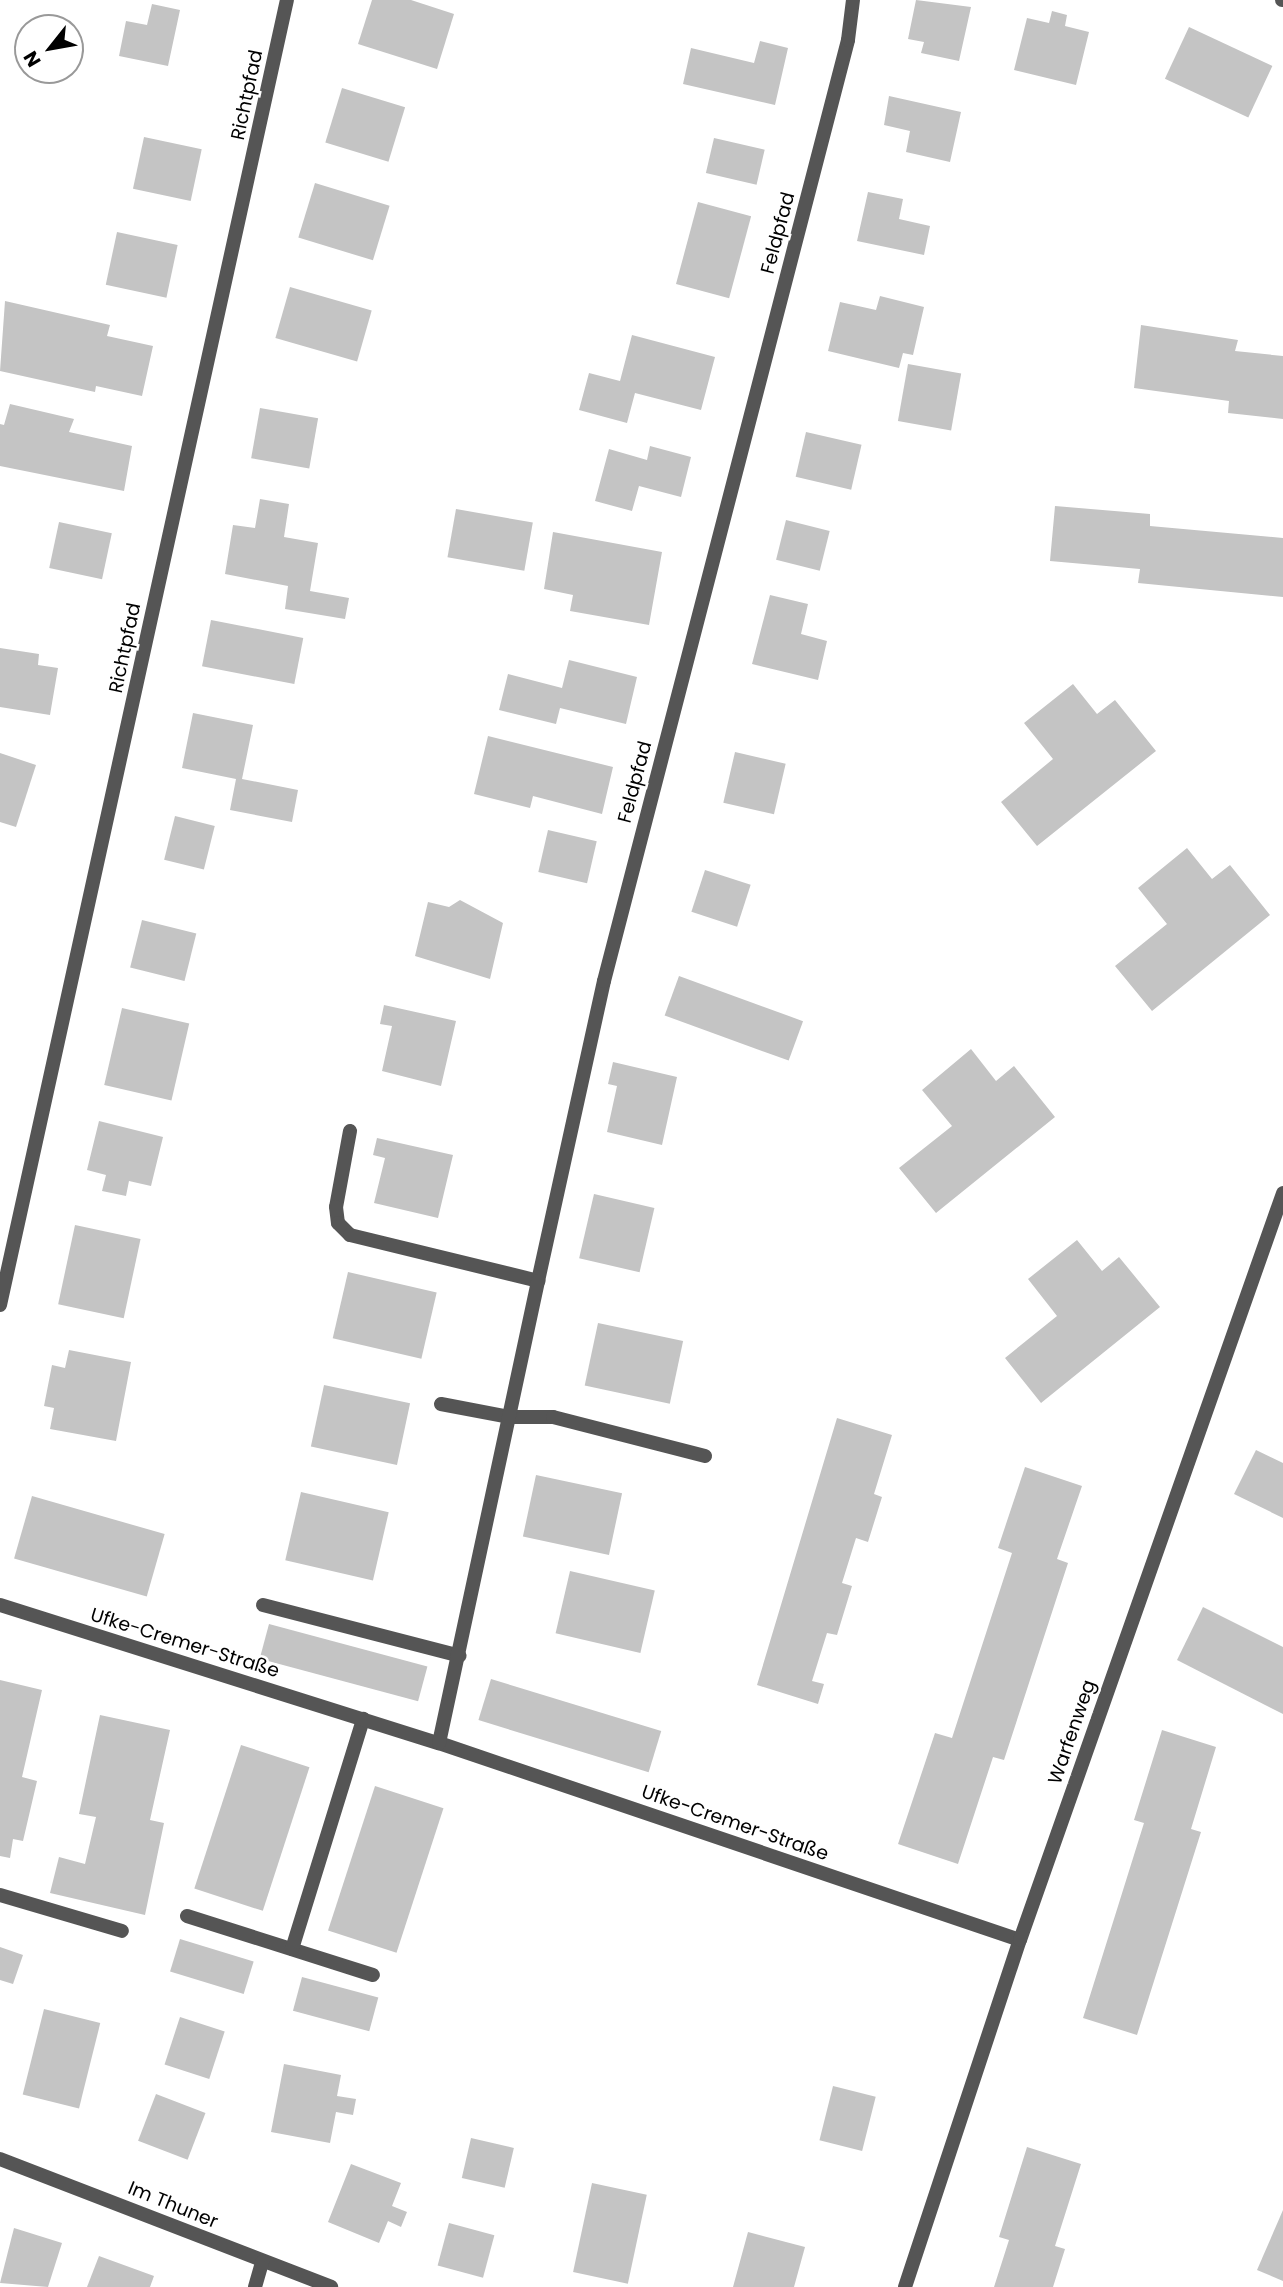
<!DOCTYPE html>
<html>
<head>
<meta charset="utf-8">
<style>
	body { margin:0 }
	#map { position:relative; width:1283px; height:2287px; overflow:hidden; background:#fff; font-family:Poppins,sans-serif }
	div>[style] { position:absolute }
	.building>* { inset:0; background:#c4c4c4; transform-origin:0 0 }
	.service>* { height:14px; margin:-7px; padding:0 7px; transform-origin:7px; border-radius:7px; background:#555 }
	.minor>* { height:14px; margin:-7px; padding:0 7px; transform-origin:7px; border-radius:7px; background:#555 }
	span { translate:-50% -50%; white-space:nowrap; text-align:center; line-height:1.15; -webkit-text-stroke:5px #fff; paint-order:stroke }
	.street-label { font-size:19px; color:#000 }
	.north { position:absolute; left:14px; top:14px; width:70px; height:70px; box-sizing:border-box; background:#fff; border:2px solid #999; border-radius:50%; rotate:239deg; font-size:19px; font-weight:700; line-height:28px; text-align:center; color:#000 }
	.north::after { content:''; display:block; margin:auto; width:24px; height:32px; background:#000; clip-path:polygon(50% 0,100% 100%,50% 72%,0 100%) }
</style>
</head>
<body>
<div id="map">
	<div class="building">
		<i style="clip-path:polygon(372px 0,411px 0,454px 14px,437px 69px,358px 44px)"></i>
		<i style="clip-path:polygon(916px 0,971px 7px,959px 61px,921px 53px,924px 42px,908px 39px)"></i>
		<i style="clip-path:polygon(152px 4px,180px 10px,168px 66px,119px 56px,126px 21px,147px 25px)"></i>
		<i style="clip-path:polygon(1052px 11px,1067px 15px,1065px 26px,1089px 32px,1076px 85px,1014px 70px,1027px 18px,1049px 23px)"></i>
		<i style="left:1189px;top:27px;width:92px;height:57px;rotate:25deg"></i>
		<i style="clip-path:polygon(760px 41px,788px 48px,775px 105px,683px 84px,691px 48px,754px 63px)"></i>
		<i style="left:342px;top:88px;width:66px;height:57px;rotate:17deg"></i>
		<i style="clip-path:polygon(889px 96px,961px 112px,950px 162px,906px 152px,910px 131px,884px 125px)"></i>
		<i style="left:144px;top:137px;width:59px;height:53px;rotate:12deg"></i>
		<i style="left:714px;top:138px;width:52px;height:36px;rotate:13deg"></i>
		<i style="left:315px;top:183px;width:78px;height:57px;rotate:17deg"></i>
		<i style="clip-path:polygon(868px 192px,903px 199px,899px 219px,930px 226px,924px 255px,857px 241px)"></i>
		<i style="left:698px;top:202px;width:55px;height:85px;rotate:15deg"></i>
		<i style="left:117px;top:232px;width:62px;height:54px;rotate:12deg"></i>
		<i style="left:290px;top:287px;width:85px;height:53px;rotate:16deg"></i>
		<i style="clip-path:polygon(880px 296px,924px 307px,913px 355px,903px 353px,899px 368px,828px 351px,840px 302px,876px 310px)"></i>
		<i style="clip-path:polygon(5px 301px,110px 325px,107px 336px,153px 346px,142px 396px,96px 386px,95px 392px,0 371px)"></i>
		<i style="clip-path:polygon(1141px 325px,1238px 340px,1235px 351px,1283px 356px,1283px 419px,1228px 413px,1229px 401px,1134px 388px)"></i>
		<i style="clip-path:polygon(632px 335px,715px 357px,701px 410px,635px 393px,627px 423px,579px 410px,589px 373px,620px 381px)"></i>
		<i style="left:908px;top:364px;width:54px;height:58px;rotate:10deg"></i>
		<i style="clip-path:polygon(10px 404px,74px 419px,69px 432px,132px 446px,124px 491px,0 466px,0 424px,4px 425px)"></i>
		<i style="left:260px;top:408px;width:59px;height:51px;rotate:10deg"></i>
		<i style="left:806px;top:432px;width:57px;height:46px;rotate:13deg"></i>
		<i style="clip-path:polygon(650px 446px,691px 457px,681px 497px,639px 486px,632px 511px,595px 501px,609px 449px,647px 460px)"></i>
		<i style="clip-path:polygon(260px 499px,289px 504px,284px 537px,318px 543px,310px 591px,349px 598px,345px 619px,285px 609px,288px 586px,225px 574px,233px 525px,255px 528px)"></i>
		<i style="clip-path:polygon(1055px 506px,1150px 514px,1150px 526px,1283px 538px,1283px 597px,1138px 583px,1140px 569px,1050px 561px)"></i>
		<i style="left:456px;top:509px;width:78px;height:49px;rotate:10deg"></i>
		<i style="left:786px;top:520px;width:45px;height:41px;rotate:14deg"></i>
		<i style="left:59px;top:522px;width:54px;height:47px;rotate:12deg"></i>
		<i style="clip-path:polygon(553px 532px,662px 552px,649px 625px,570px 611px,573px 595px,544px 589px)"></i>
		<i style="clip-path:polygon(770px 595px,808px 604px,801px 634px,827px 641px,818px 680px,752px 664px)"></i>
		<i style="left:211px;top:620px;width:94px;height:47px;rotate:11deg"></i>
		<i style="clip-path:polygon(0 648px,39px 654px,38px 665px,58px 668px,50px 715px,0 707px)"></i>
		<i style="clip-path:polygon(569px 660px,637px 677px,626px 724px,560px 708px,556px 724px,499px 710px,508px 674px,562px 688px)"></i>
		<i style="clip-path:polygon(1073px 684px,1097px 714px,1115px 700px,1156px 751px,1037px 846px,1001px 802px,1053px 759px,1024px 723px)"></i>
		<i style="clip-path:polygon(193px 713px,253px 725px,242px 779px,298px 790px,292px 822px,230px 810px,236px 779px,182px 768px)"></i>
		<i style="clip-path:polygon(488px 736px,613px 767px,602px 814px,533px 796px,530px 808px,474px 794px)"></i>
		<i style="left:735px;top:752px;width:52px;height:52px;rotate:13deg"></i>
		<i style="clip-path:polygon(0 753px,36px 765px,16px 827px,0 822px)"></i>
		<i style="left:175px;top:816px;width:41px;height:45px;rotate:14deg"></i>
		<i style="left:548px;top:830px;width:50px;height:43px;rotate:13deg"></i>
		<i style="clip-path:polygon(1187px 848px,1212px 879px,1230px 865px,1270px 915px,1152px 1011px,1115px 966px,1167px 924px,1138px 888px)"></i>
		<i style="left:705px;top:870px;width:48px;height:44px;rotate:18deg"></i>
		<i style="clip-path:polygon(460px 900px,503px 923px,490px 979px,415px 956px,428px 902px,449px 907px)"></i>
		<i style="left:142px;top:920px;width:56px;height:49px;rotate:14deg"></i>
		<i style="left:679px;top:976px;width:132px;height:42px;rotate:20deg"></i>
		<i style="clip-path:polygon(384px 1005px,456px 1021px,441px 1086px,382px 1071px,392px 1026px,380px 1024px)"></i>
		<i style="left:122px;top:1008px;width:69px;height:79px;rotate:13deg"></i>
		<i style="clip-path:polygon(971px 1049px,996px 1081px,1014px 1066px,1055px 1117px,936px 1213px,899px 1168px,952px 1126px,922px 1090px)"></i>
		<i style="clip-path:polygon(613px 1062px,677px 1077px,662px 1145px,607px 1132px,617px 1086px,608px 1084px)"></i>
		<i style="clip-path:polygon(99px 1121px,163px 1137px,151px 1186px,129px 1181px,126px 1196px,102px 1191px,106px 1175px,87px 1170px)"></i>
		<i style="clip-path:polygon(377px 1138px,453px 1155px,438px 1218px,374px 1203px,385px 1158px,373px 1155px)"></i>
		<i style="left:594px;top:1194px;width:62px;height:66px;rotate:13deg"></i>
		<i style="left:75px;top:1225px;width:67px;height:81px;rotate:12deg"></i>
		<i style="clip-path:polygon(1077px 1240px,1102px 1271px,1119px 1257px,1160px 1307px,1041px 1403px,1005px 1358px,1057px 1316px,1028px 1279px)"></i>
		<i style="left:348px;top:1272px;width:91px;height:68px;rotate:13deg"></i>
		<i style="left:598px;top:1323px;width:87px;height:64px;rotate:12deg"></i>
		<i style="clip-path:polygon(69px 1350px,131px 1362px,116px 1441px,50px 1429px,54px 1408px,44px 1406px,52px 1365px,65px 1368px)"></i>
		<i style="left:324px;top:1385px;width:88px;height:63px;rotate:12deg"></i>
		<i style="clip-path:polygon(837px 1418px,892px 1435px,874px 1494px,882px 1497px,868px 1542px,856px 1538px,842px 1583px,852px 1586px,837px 1635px,827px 1633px,812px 1681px,824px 1684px,818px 1704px,757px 1685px)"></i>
		<i style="clip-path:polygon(1256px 1450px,1283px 1463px,1283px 1518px,1234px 1494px)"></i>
		<i style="clip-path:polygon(1025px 1467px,1082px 1486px,1057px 1559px,1068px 1563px,1004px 1760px,993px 1757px,958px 1864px,898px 1844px,935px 1733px,952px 1738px,1012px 1553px,998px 1548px)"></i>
		<i style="left:536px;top:1475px;width:88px;height:63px;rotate:12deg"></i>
		<i style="left:301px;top:1492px;width:90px;height:70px;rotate:13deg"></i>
		<i style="left:32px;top:1496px;width:138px;height:65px;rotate:16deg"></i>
		<i style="left:570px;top:1571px;width:87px;height:64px;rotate:13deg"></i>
		<i style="clip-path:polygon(1203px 1607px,1283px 1647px,1283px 1714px,1177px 1660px)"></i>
		<i style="left:269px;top:1624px;width:164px;height:36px;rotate:15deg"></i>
		<i style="left:491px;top:1679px;width:178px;height:43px;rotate:17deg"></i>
		<i style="clip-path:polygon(0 1680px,42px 1690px,22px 1777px,37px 1781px,23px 1841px,13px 1839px,10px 1858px,0 1856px)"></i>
		<i style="clip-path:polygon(100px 1715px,170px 1730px,150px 1820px,164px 1823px,145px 1915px,50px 1893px,59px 1857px,85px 1864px,96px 1817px,79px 1814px)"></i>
		<i style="clip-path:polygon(1162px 1730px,1216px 1747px,1191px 1829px,1201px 1832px,1137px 2035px,1083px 2018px,1144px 1823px,1134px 1820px)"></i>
		<i style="left:241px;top:1745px;width:72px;height:151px;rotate:18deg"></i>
		<i style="left:375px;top:1786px;width:72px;height:152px;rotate:18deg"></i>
		<i style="left:180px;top:1939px;width:77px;height:34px;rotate:17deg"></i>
		<i style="clip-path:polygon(0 1947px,23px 1955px,13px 1984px,0 1980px)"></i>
		<i style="left:302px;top:1977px;width:79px;height:35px;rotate:15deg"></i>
		<i style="left:44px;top:2009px;width:58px;height:88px;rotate:14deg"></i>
		<i style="left:180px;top:2017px;width:47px;height:50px;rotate:18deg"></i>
		<i style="clip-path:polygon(284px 2064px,341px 2075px,337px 2096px,356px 2099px,353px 2115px,336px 2112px,330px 2143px,271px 2132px)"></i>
		<i style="left:833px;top:2086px;width:44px;height:56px;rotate:14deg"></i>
		<i style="left:156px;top:2094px;width:53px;height:50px;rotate:21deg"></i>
		<i style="left:471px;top:2138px;width:44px;height:41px;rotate:13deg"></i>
		<i style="clip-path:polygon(1027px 2147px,1081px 2164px,1055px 2246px,1065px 2249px,1053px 2287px,994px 2287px,1009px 2240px,999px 2237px)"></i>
		<i style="clip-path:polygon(351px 2164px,401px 2183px,392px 2206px,407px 2212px,401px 2227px,388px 2221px,379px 2243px,328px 2222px)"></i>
		<i style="left:592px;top:2183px;width:56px;height:91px;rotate:12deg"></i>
		<i style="clip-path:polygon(1283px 2210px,1283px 2281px,1257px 2270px)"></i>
		<i style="left:449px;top:2223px;width:47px;height:44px;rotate:15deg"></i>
		<i style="clip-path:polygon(14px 2228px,62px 2243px,48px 2287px,0 2283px)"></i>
		<i style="clip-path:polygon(748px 2232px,805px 2247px,794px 2287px,733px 2287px)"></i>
		<i style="clip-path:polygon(99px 2256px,154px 2276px,150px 2287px,87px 2287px)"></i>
	</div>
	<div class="service">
		<i style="left:441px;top:1404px;width:69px;rotate:10.8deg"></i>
		<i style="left:509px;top:1417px;width:44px"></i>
		<i style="left:553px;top:1417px;width:157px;rotate:14.4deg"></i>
		<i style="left:263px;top:1605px;width:203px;rotate:14.5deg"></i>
		<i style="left:0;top:1895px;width:127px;rotate:16.4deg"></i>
		<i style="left:187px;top:1916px;width:195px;rotate:17.6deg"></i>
		<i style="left:292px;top:1949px;width:241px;rotate:-72.8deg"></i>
	</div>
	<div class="minor">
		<i style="left:1282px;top:0;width:1px"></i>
		<i style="left:350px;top:1131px;width:77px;rotate:100.4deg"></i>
		<i style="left:336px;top:1207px;width:16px;rotate:83deg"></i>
		<i style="left:338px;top:1223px;width:17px;rotate:45deg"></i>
		<i style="left:350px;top:1235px;width:194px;rotate:13.7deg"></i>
		<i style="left:538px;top:1281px;width:307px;rotate:-77.6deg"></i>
		<i style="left:604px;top:981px;width:972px;rotate:-75.46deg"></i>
		<i style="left:848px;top:40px;width:40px;rotate:-82.9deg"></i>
		<i style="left:0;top:1305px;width:1336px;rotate:-77.6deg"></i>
		<i style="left:0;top:1605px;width:460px;rotate:17.5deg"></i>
		<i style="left:439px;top:1743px;width:613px;rotate:18.73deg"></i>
		<i style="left:439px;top:1743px;width:472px;rotate:-77.9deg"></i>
		<i style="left:0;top:2159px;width:355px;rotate:21.1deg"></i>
		<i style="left:255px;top:2287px;width:26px;rotate:-74deg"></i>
		<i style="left:905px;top:2287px;width:366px;rotate:-71.7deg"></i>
		<i style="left:1020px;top:1940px;width:792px;rotate:-70.6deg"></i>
	</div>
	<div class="street-label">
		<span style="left:247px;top:95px;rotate:-78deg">Richtpfad</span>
		<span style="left:778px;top:233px;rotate:-75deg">Feldpfad</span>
		<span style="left:125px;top:648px;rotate:-78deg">Richtpfad</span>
		<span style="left:635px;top:782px;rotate:-75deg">Feldpfad</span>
		<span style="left:185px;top:1643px;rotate:17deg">Ufke-Cremer-Straße</span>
		<span style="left:1072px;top:1732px;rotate:-71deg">Warfenweg</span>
		<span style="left:735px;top:1823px;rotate:19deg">Ufke-Cremer-Straße</span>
		<span style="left:173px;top:2205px;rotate:22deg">Im Thuner</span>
	</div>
	<div class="north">N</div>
</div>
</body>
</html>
